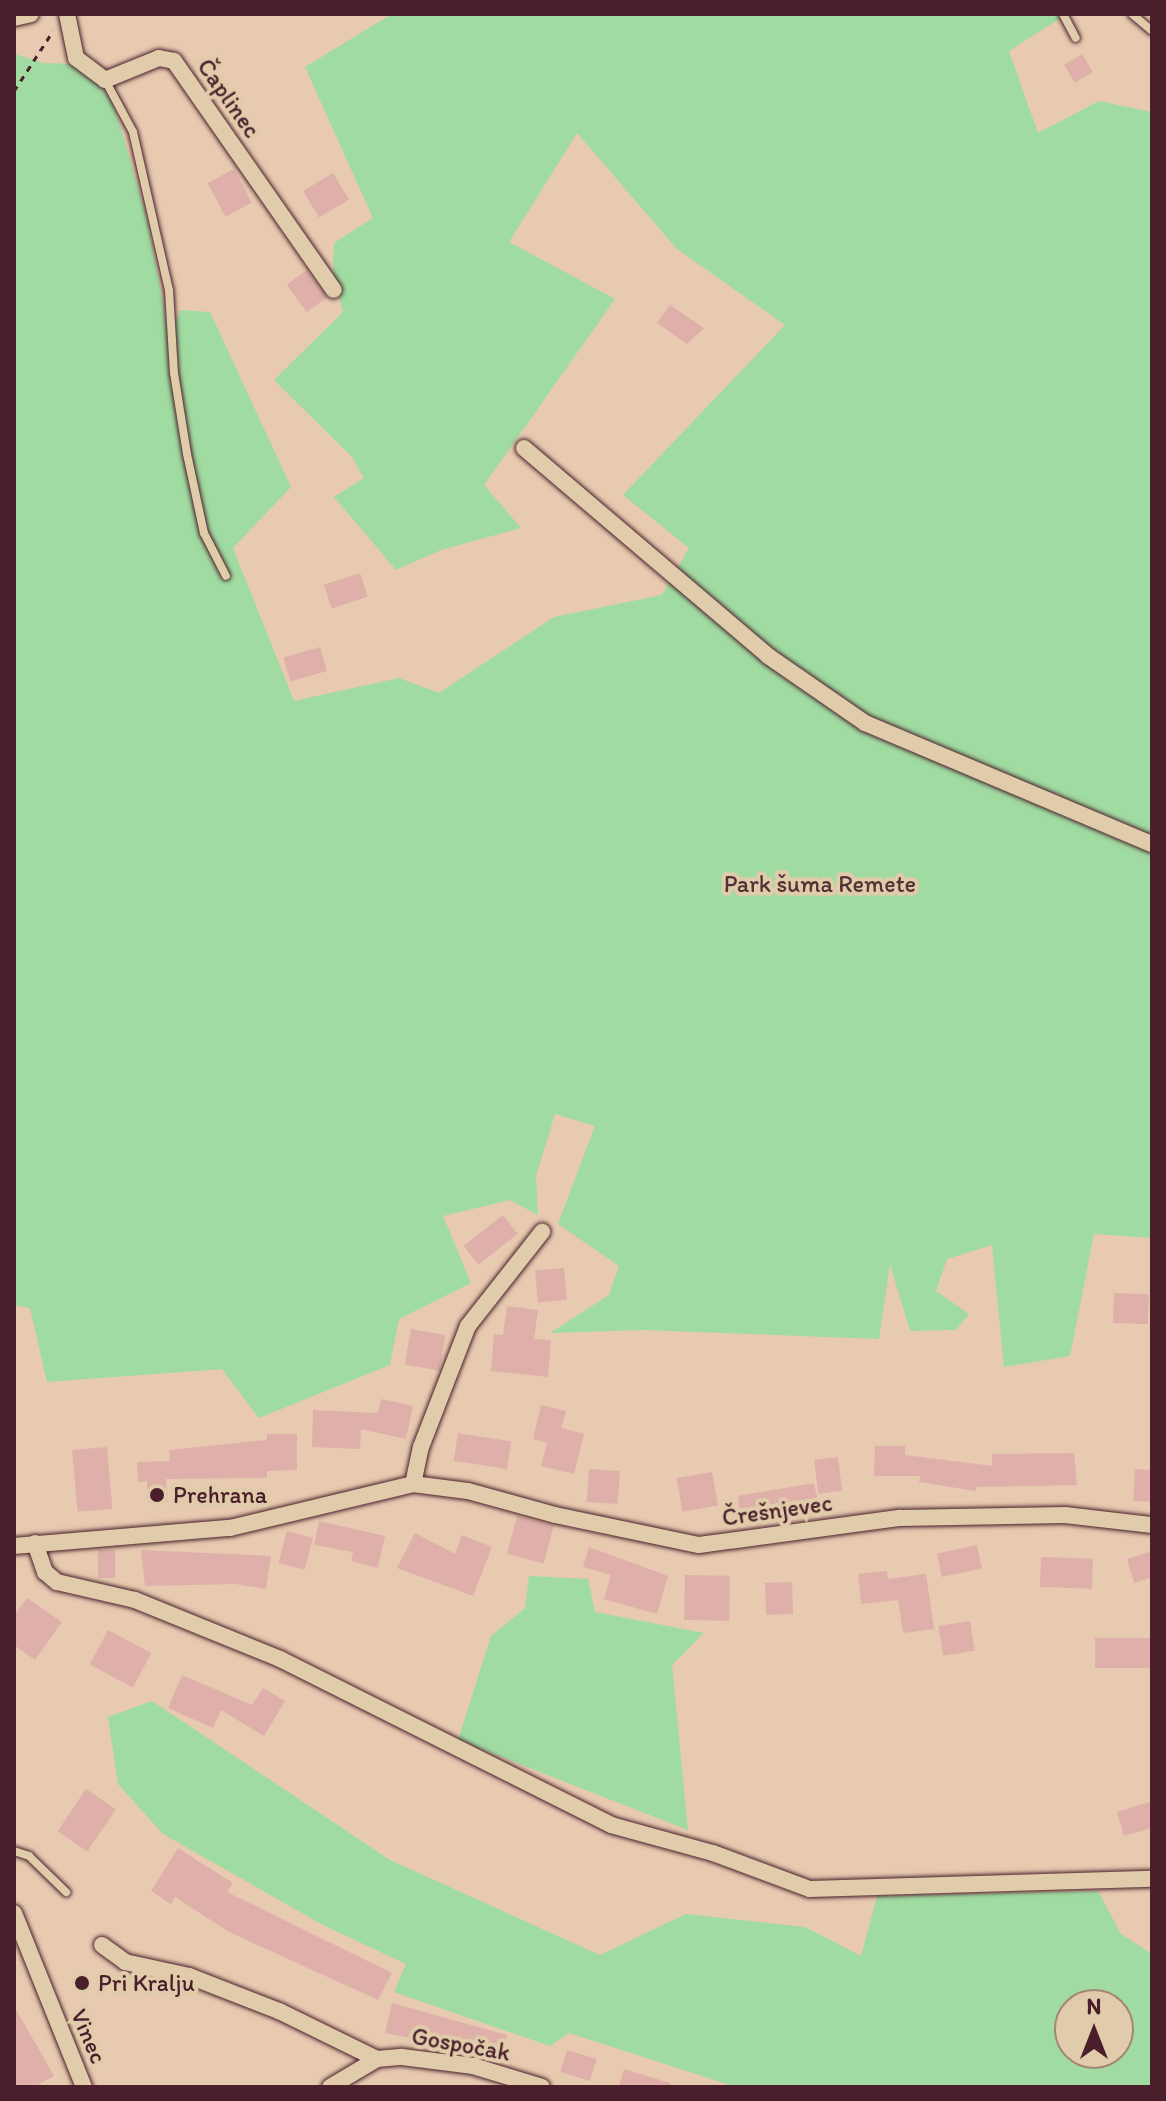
<!DOCTYPE html>
<html>
<head>
<meta charset="utf-8">
<style>
	body { margin:0 }
	#map { position:relative; width:1166px; height:2101px; overflow:hidden; background:#e7cab0; font-family:Itim,sans-serif }
	div>[style] { position:absolute }
	.green>* { inset:0; background:#a0dba1 }
	.building>* { inset:0; background:#dfb0aa; transform-origin:0 0 }
	.path>* { height:3px; margin-top:-1.5px; transform-origin:0; background:repeating-linear-gradient(90deg,#4a1f2b 0 6px,transparent 0 12px) }
	.roads { filter:drop-shadow(0 0 2px #4a1f2b) drop-shadow(0 0 2px #4a1f2b) }
	.lane>* { height:8px; margin:-4px; padding:0 4px; transform-origin:4px; border-radius:4px; background:#e0cbaa }
	.street>* { height:16px; margin:-8px; padding:0 8px; transform-origin:8px; border-radius:8px; background:#e0cbaa }
	.dots>* { width:22px; height:22px; translate:-50% -50%; box-sizing:border-box; border:4px solid #e0cbaa; border-radius:50% }
	span { translate:-50% -50%; white-space:nowrap; text-align:center; line-height:1.15; -webkit-text-stroke:8px #e0cbaa; paint-order:stroke }
	.street-label { font-size:24px; color:#4a1f2b }
	.park-label { font-size:24px; color:#533237 }
	.poi-label { font-size:24px; color:#4a1f2b }
	.left { translate:0 -50%; text-align:left }
	.frame { position:absolute; inset:0; border:16px solid #4a1f2b; pointer-events:none }
	.north { position:absolute; left:1054px; top:1989px; width:80px; height:80px; box-sizing:border-box; background:#e0cbaa; border:2px solid #a48677; border-radius:50%; rotate:0deg; font-size:22px; font-weight:700; line-height:32px; text-align:center; color:#4a1f2b }
	.north::after { content:''; display:block; margin:auto; width:28px; height:36px; background:#4a1f2b; clip-path:polygon(50% 0,100% 100%,50% 72%,0 100%) }
</style>
</head>
<body>
<div id="map">
	<div class="green">
		<i style="clip-path:polygon(392px 14px,1067px 14px,1009px 51px,1038px 133px,1099px 101px,1152px 112px,1152px 1238px,1094px 1234px,1070px 1356px,1004px 1367px,992px 1245px,947px 1259px,936px 1291px,969px 1314px,956px 1330px,910px 1331px,890px 1264px,879px 1339px,643px 1330px,550px 1333px,609px 1295px,619px 1266px,558px 1224px,595px 1126px,555px 1114px,536px 1176px,538px 1215px,510px 1200px,443px 1216px,471px 1283px,399px 1319px,390px 1365px,259px 1418px,222px 1369px,47px 1382px,30px 1308px,14px 1305px,14px 54px,44px 63px,74px 64px,112px 98px,147px 218px,170px 338px,180px 310px,210px 312px,291px 487px,233px 548px,294px 701px,399px 678px,439px 693px,554px 617px,662px 595px,689px 548px,623px 495px,785px 325px,677px 249px,577px 133px,509px 242px,615px 299px,484px 485px,521px 528px,441px 550px,396px 570px,334px 497px,364px 478px,352px 457px,274px 380px,343px 312px,333px 271px,334px 243px,373px 218px,305px 67px)"></i>
		<i style="clip-path:polygon(529px 1576px,588px 1579px,595px 1612px,704px 1633px,672px 1665px,688px 1830px,458px 1740px,491px 1636px,525px 1608px)"></i>
		<i style="clip-path:polygon(evenodd,152px 1701px,390px 1860px,600px 1955px,686px 1914px,805px 1927px,861px 1956px,877px 1896px,1098px 1891px,1121px 1934px,1152px 1954px,1152px 2087px,736px 2087px,569px 2033px,550px 2046px,394px 1992px,406px 1964px,325px 1926px,163px 1834px,118px 1784px,108px 1717px,152px 1701px,1070px 2005px,1118px 2005px,1118px 2053px,1070px 2053px,1070px 2005px)"></i>
	</div>
	<div class="building">
		<i style="left:1082px;top:54px;width:21px;height:21px;rotate:59deg"></i>
		<i style="left:234px;top:169px;width:38px;height:30px;rotate:62deg"></i>
		<i style="left:333px;top:173px;width:31px;height:35px;rotate:59deg"></i>
		<i style="left:307px;top:270px;width:34px;height:25px;rotate:54deg"></i>
		<i style="clip-path:polygon(670px 305px,704px 328px,687px 344px,657px 323px)"></i>
		<i style="left:360px;top:573px;width:25px;height:38px;rotate:72deg"></i>
		<i style="left:320px;top:647px;width:25px;height:38px;rotate:74deg"></i>
		<i style="left:503px;top:1215px;width:24px;height:50px;rotate:52deg"></i>
		<i style="left:564px;top:1268px;width:32px;height:29px;rotate:85deg"></i>
		<i style="left:1114px;top:1293px;width:35px;height:30px;rotate:2deg"></i>
		<i style="clip-path:polygon(507px 1306px,538px 1310px,534px 1339px,551px 1340px,548px 1377px,491px 1371px,494px 1334px,503px 1335px)"></i>
		<i style="left:411px;top:1329px;width:35px;height:36px;rotate:10deg"></i>
		<i style="clip-path:polygon(381px 1399px,413px 1406px,406px 1439px,361px 1429px,360px 1449px,312px 1447px,313px 1410px,378px 1413px)"></i>
		<i style="clip-path:polygon(541px 1405px,566px 1411px,561px 1428px,584px 1434px,574px 1474px,541px 1466px,547px 1443px,533px 1439px)"></i>
		<i style="left:458px;top:1433px;width:54px;height:28px;rotate:9deg"></i>
		<i style="clip-path:polygon(267px 1434px,297px 1434px,297px 1470px,267px 1471px,267px 1478px,166px 1479px,167px 1502px,148px 1503px,147px 1481px,138px 1482px,137px 1462px,170px 1461px,169px 1450px,267px 1440px)"></i>
		<i style="clip-path:polygon(875px 1446px,905px 1446px,905px 1455px,992px 1466px,992px 1454px,1074px 1453px,1077px 1485px,977px 1487px,976px 1491px,919px 1482px,920px 1476px,874px 1476px)"></i>
		<i style="left:107px;top:1447px;width:62px;height:35px;rotate:85deg"></i>
		<i style="left:838px;top:1457px;width:34px;height:24px;rotate:83deg"></i>
		<i style="left:589px;top:1469px;width:31px;height:33px;rotate:4deg"></i>
		<i style="left:1135px;top:1469px;width:17px;height:32px;rotate:3deg"></i>
		<i style="left:712px;top:1472px;width:34px;height:36px;rotate:80deg"></i>
		<i style="clip-path:polygon(814px 1483px,820px 1511px,741px 1520px,738px 1496px)"></i>
		<i style="left:517px;top:1516px;width:38px;height:39px;rotate:15deg"></i>
		<i style="clip-path:polygon(319px 1521px,385px 1536px,378px 1568px,351px 1561px,353px 1552px,314px 1545px)"></i>
		<i style="left:287px;top:1531px;width:27px;height:33px;rotate:15deg"></i>
		<i style="clip-path:polygon(415px 1533px,455px 1554px,462px 1535px,492px 1547px,473px 1596px,397px 1568px)"></i>
		<i style="left:977px;top:1545px;width:24px;height:41px;rotate:78deg"></i>
		<i style="clip-path:polygon(589px 1547px,668px 1576px,657px 1614px,604px 1599px,611px 1575px,583px 1567px)"></i>
		<i style="left:98px;top:1550px;width:17px;height:28px"></i>
		<i style="clip-path:polygon(141px 1550px,271px 1556px,266px 1589px,235px 1584px,145px 1586px)"></i>
		<i style="clip-path:polygon(1152px 1551px,1152px 1577px,1134px 1583px,1127px 1559px)"></i>
		<i style="left:1041px;top:1557px;width:52px;height:30px;rotate:2deg"></i>
		<i style="clip-path:polygon(887px 1571px,888px 1579px,926px 1574px,934px 1629px,903px 1633px,898px 1600px,861px 1604px,858px 1574px)"></i>
		<i style="left:685px;top:1575px;width:45px;height:45px;rotate:1deg"></i>
		<i style="left:792px;top:1582px;width:32px;height:27px;rotate:88deg"></i>
		<i style="clip-path:polygon(27px 1598px,62px 1622px,35px 1660px,14px 1645px,14px 1616px)"></i>
		<i style="left:970px;top:1621px;width:30px;height:32px;rotate:81deg"></i>
		<i style="left:108px;top:1630px;width:49px;height:39px;rotate:28deg"></i>
		<i style="left:1152px;top:1638px;width:30px;height:57px;rotate:90deg"></i>
		<i style="clip-path:polygon(182px 1675px,252px 1705px,263px 1688px,285px 1701px,264px 1736px,221px 1710px,213px 1728px,168px 1708px)"></i>
		<i style="left:86px;top:1789px;width:36px;height:51px;rotate:34deg"></i>
		<i style="clip-path:polygon(1152px 1801px,1152px 1828px,1124px 1836px,1117px 1812px)"></i>
		<i style="clip-path:polygon(178px 1848px,233px 1883px,227px 1892px,392px 1973px,378px 2000px,229px 1932px,175px 1897px,171px 1904px,151px 1891px)"></i>
		<i style="clip-path:polygon(392px 2003px,507px 2035px,501px 2056px,385px 2033px)"></i>
		<i style="clip-path:polygon(14px 2006px,54px 2076px,34px 2087px,14px 2087px)"></i>
		<i style="left:567px;top:2050px;width:31px;height:23px;rotate:17deg"></i>
		<i style="clip-path:polygon(624px 2069px,670px 2083px,670px 2087px,619px 2087px)"></i>
	</div>
	<div class="path">
		<i style="left:14px;top:91px;width:72px;rotate:-57deg"></i>
	</div>
	<div class="roads">
		<div class="lane">
			<i style="left:1063px;top:14px;width:27px;rotate:62deg"></i>
			<i style="left:1132px;top:14px;width:26px;rotate:40deg"></i>
			<i style="left:105px;top:80px;width:59px;rotate:61.7deg"></i>
			<i style="left:133px;top:132px;width:162px;rotate:77.2deg"></i>
			<i style="left:169px;top:290px;width:83px;rotate:86.6deg"></i>
			<i style="left:174px;top:373px;width:82px;rotate:80.9deg"></i>
			<i style="left:187px;top:454px;width:81px;rotate:77.9deg"></i>
			<i style="left:204px;top:533px;width:48px;rotate:62.9deg"></i>
			<i style="left:14px;top:1851px;width:16px;rotate:18deg"></i>
			<i style="left:29px;top:1856px;width:52px;rotate:44.2deg"></i>
		</div>
		<div class="street">
			<i style="left:67px;top:14px;width:45px;rotate:78.4deg"></i>
			<i style="left:76px;top:58px;width:36px;rotate:37deg"></i>
			<i style="left:105px;top:80px;width:58px;rotate:-22.2deg"></i>
			<i style="left:159px;top:58px;width:15px;rotate:11deg"></i>
			<i style="left:174px;top:61px;width:279px;rotate:55.1deg"></i>
			<i style="left:14px;top:18px;width:17px;rotate:-13deg"></i>
			<i style="left:524px;top:448px;width:321px;rotate:40.4deg"></i>
			<i style="left:768px;top:656px;width:118px;rotate:34.6deg"></i>
			<i style="left:865px;top:723px;width:311px;rotate:22.9deg"></i>
			<i style="left:413px;top:1484px;width:38px;rotate:-78deg"></i>
			<i style="left:421px;top:1447px;width:130px;rotate:-68.8deg"></i>
			<i style="left:468px;top:1326px;width:120px;rotate:-51.8deg"></i>
			<i style="left:35px;top:1543px;width:31px;rotate:71deg"></i>
			<i style="left:45px;top:1572px;width:16px;rotate:40deg"></i>
			<i style="left:57px;top:1582px;width:80px;rotate:13deg"></i>
			<i style="left:135px;top:1600px;width:157px;rotate:22.1deg"></i>
			<i style="left:280px;top:1659px;width:370px;rotate:26.6deg"></i>
			<i style="left:611px;top:1825px;width:106px;rotate:15.4deg"></i>
			<i style="left:713px;top:1853px;width:103px;rotate:20.4deg"></i>
			<i style="left:810px;top:1889px;width:342px;rotate:-1.7deg"></i>
			<i style="left:14px;top:1546px;width:217px;rotate:-4.8deg"></i>
			<i style="left:230px;top:1528px;width:188px;rotate:-13.5deg"></i>
			<i style="left:413px;top:1484px;width:55px;rotate:7.3deg"></i>
			<i style="left:468px;top:1491px;width:90px;rotate:15.4deg"></i>
			<i style="left:555px;top:1515px;width:147px;rotate:11.8deg"></i>
			<i style="left:699px;top:1545px;width:203px;rotate:-7.7deg"></i>
			<i style="left:900px;top:1518px;width:165px;rotate:-1deg"></i>
			<i style="left:1065px;top:1515px;width:88px;rotate:6.6deg"></i>
			<i style="left:14px;top:1913px;width:188px;rotate:68.1deg"></i>
			<i style="left:102px;top:1945px;width:29px;rotate:36deg"></i>
			<i style="left:125px;top:1962px;width:66px;rotate:12.3deg"></i>
			<i style="left:189px;top:1976px;width:97px;rotate:21.3deg"></i>
			<i style="left:279px;top:2011px;width:109px;rotate:26.1deg"></i>
			<i style="left:330px;top:2087px;width:55px;rotate:-30.8deg"></i>
			<i style="left:377px;top:2059px;width:25px;rotate:-5deg"></i>
			<i style="left:402px;top:2057px;width:72px;rotate:7.2deg"></i>
			<i style="left:473px;top:2066px;width:72px;rotate:16.9deg"></i>
		</div>
	</div>
	<div class="dots">
		<i style="left:157px;top:1495px;background:#4a1f2b"></i>
		<i style="left:82px;top:1983px;background:#4a1f2b"></i>
	</div>
	<div class="street-label">
		<span style="left:229px;top:98px;rotate:55deg">Čaplinec</span>
		<span style="left:777px;top:1510px;rotate:-8deg">Črešnjevec</span>
		<span style="left:89px;top:2036px;rotate:67deg">Vinec</span>
		<span style="left:461px;top:2044px;rotate:10deg">Gospočak</span>
	</div>
	<div class="park-label">
		<span style="left:820px;top:884px">Park šuma Remete</span>
	</div>
	<div class="poi-label">
		<span class="left" style="left:173px;top:1495px">Prehrana</span>
		<span class="left" style="left:98px;top:1983px">Pri Kralju</span>
	</div>
	<div class="frame"></div>
	<div class="north">N</div>
</div>
</body>
</html>
